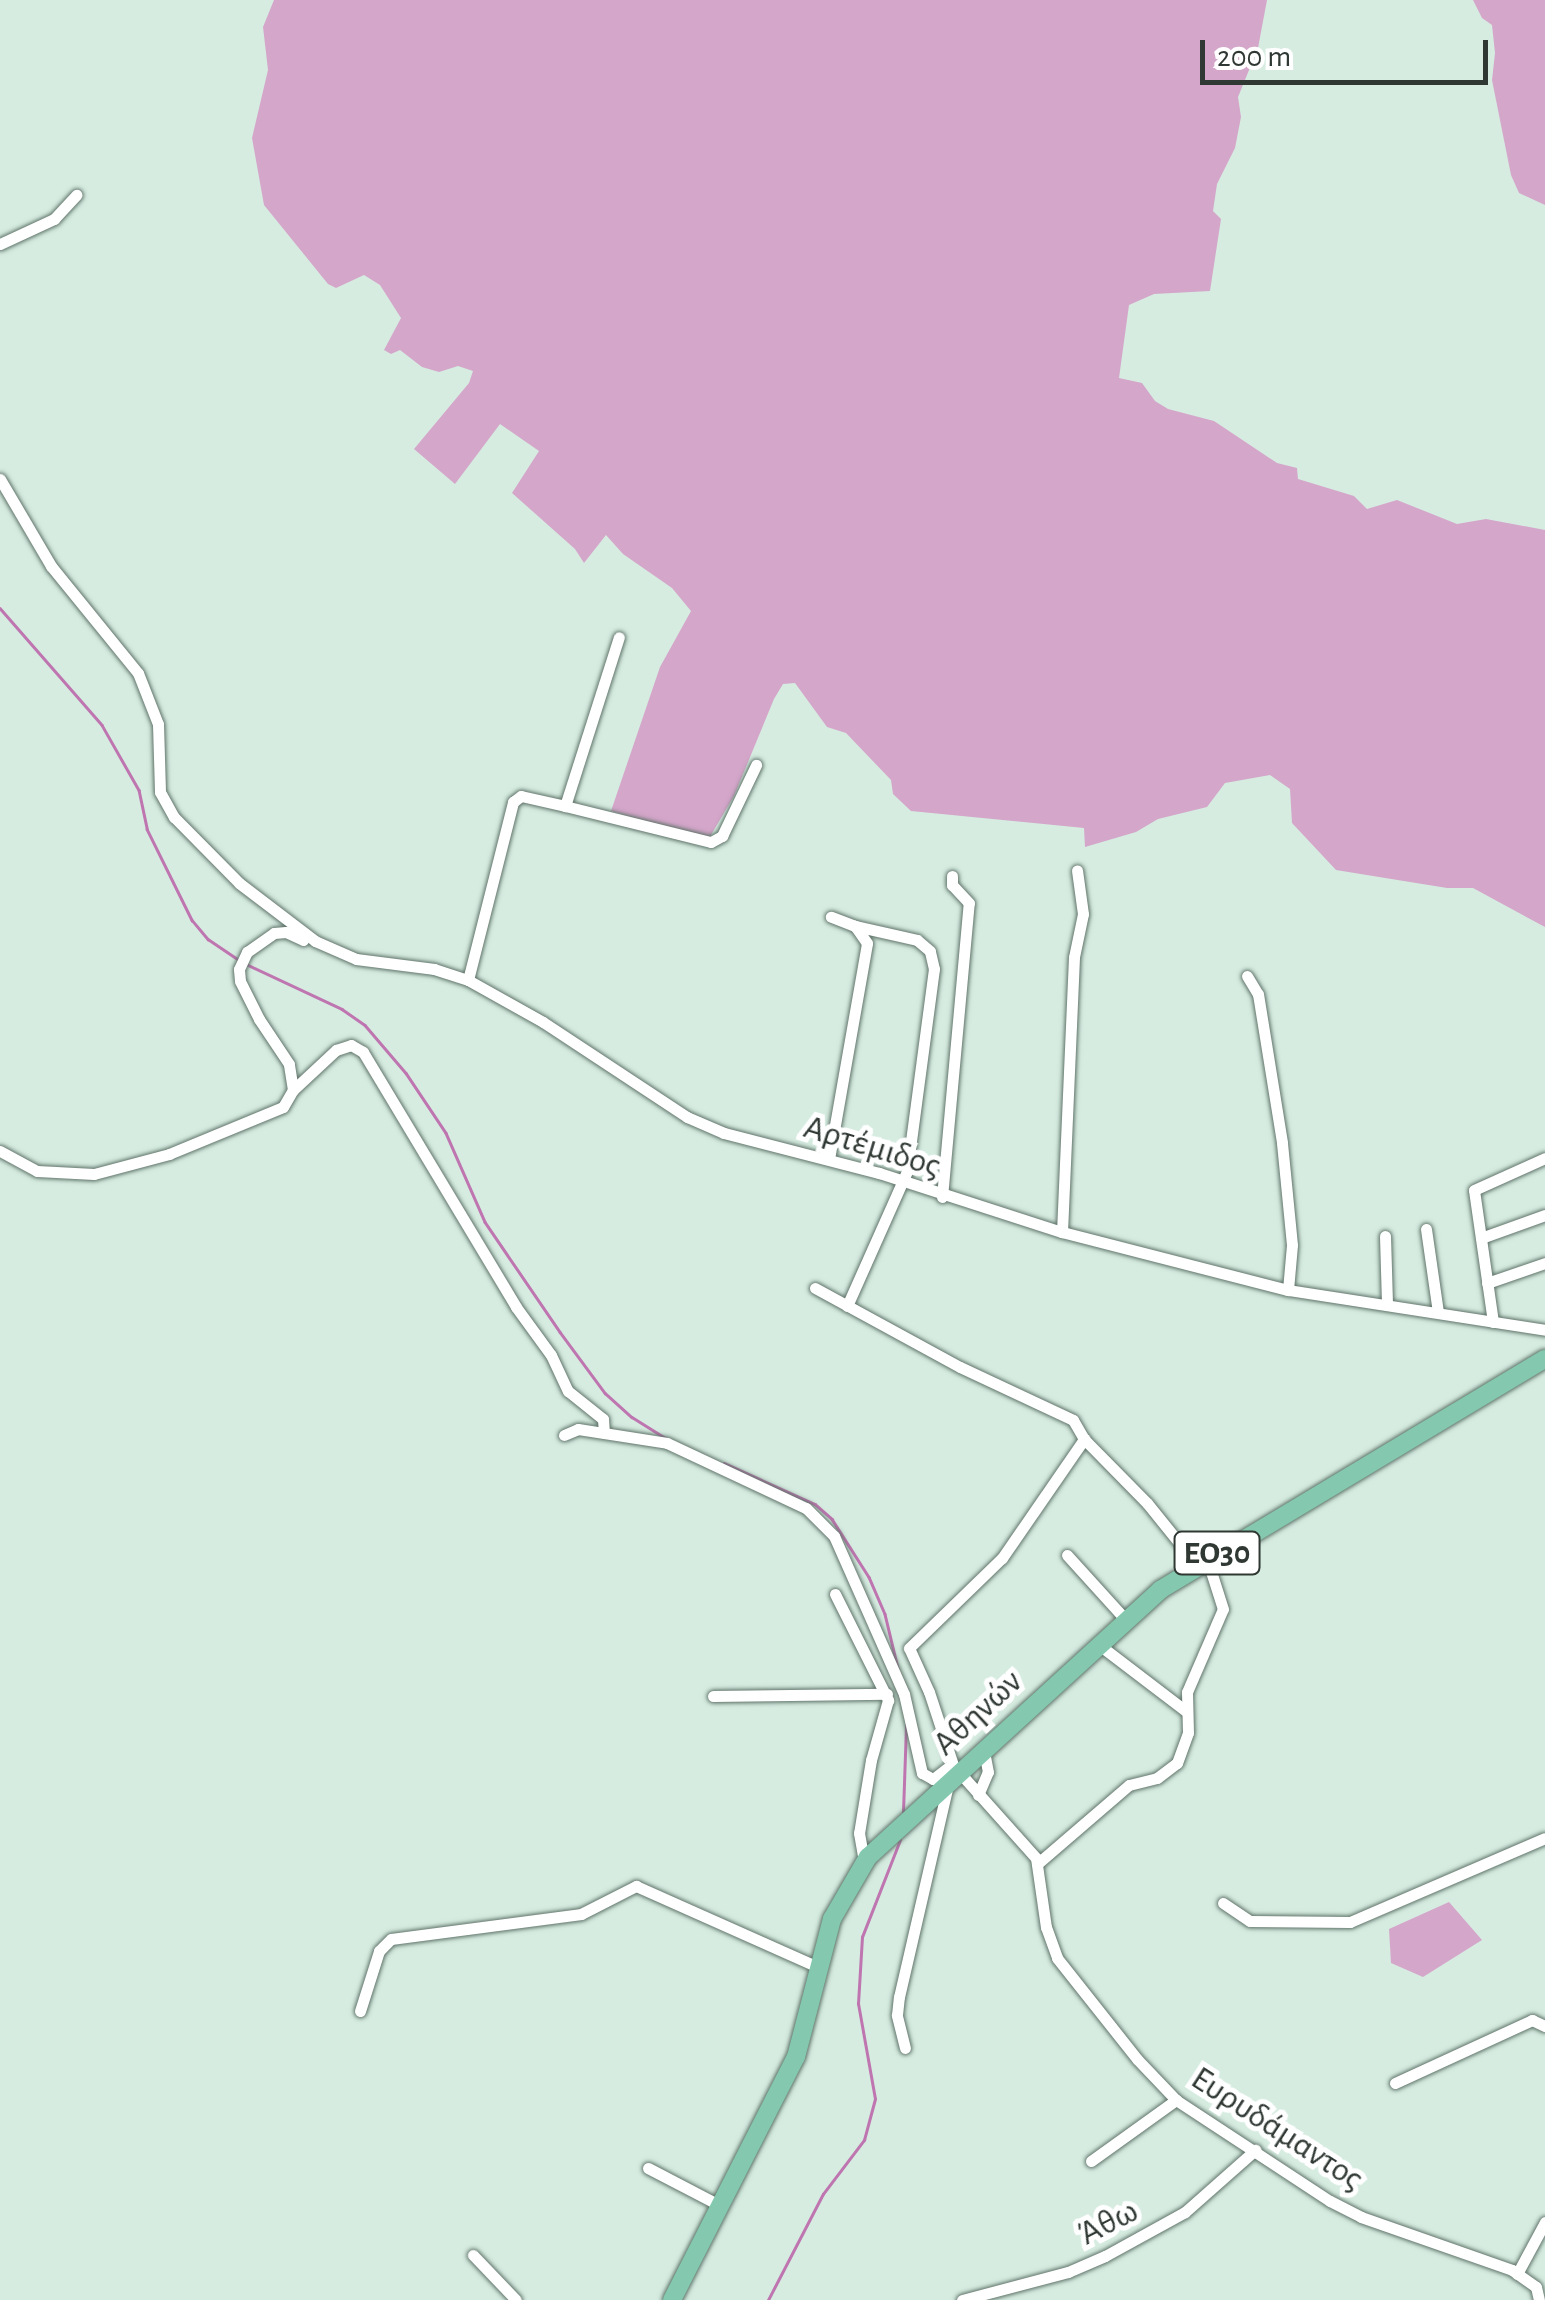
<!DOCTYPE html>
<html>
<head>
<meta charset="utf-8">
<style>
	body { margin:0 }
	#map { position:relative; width:1545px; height:2300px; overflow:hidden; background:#d6ece1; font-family:"Alegreya Sans",sans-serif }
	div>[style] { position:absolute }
	.green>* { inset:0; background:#d4a6ca }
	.stream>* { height:2.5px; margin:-1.25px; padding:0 1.25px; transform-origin:1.25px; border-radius:1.25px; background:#be75b0 }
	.roads { filter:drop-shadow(0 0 2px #60746a) drop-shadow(0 0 2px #60746a) }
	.minor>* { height:11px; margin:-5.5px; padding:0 5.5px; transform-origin:5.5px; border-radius:5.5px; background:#fff }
	.primary>* { height:18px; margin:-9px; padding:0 9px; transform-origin:9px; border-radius:9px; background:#84c9af }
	span { translate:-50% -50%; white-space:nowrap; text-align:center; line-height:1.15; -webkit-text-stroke:10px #fff; paint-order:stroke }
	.shield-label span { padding:2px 8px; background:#fff; border:2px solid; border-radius:8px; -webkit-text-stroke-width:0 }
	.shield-label { font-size:32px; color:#2f3833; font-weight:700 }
	.street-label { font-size:35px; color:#2f3833 }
	.scale { position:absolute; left:1200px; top:40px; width:288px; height:45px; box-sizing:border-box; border:5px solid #2f3833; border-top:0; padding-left:12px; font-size:30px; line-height:35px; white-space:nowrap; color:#2f3833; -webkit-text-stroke:8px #fff; paint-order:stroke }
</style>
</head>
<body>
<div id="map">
	<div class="green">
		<i style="clip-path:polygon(274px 0,1267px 0,1258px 48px,1238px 97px,1241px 117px,1235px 148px,1217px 184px,1213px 211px,1221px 219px,1210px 291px,1154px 294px,1129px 305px,1119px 378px,1142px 383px,1155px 401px,1168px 409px,1214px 421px,1277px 463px,1297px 468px,1298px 479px,1354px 496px,1367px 509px,1397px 500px,1457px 524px,1486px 519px,1545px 530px,1545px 927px,1473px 888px,1447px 888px,1336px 870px,1292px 823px,1290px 789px,1270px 775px,1225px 783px,1207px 807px,1158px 819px,1136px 832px,1085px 847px,1084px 828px,911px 811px,893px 794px,891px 780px,846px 733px,827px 727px,795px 683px,783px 684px,774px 699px,734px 796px,708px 840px,611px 811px,660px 667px,691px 611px,672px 588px,623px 554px,606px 535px,584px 563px,575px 549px,512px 493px,539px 451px,500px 424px,455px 484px,414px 449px,469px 383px,473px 371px,458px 366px,439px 372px,422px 367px,400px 350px,391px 354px,384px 350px,401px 318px,380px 285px,364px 275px,336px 288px,328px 284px,264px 205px,252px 138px,268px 70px,263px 27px)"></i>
		<i style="clip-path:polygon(1473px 0,1545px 0,1545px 205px,1519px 193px,1511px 175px,1492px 80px,1495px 53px,1492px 25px,1482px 18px)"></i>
		<i style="clip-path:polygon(1449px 1902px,1482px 1940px,1423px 1977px,1391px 1963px,1389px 1929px)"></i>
	</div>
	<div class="stream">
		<i style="left:0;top:608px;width:155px;rotate:48.9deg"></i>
		<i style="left:102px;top:725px;width:75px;rotate:60.4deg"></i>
		<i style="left:139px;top:790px;width:40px;rotate:78deg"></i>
		<i style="left:147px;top:829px;width:102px;rotate:63.7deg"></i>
		<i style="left:192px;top:920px;width:25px;rotate:50deg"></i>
		<i style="left:208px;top:939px;width:37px;rotate:34deg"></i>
		<i style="left:246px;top:964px;width:106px;rotate:25.1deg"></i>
		<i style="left:342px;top:1009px;width:28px;rotate:35deg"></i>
		<i style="left:365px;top:1025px;width:63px;rotate:49.5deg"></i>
		<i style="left:406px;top:1073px;width:72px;rotate:56.3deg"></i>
		<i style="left:446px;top:1133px;width:97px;rotate:66.3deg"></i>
		<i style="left:485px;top:1222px;width:133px;rotate:55.7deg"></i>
		<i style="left:560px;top:1332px;width:76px;rotate:53.6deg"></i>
		<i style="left:605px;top:1393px;width:36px;rotate:42deg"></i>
		<i style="left:632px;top:1417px;width:40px;rotate:32deg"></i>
		<i style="left:724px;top:1463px;width:100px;rotate:24.3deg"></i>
		<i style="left:815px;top:1504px;width:23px;rotate:41deg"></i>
		<i style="left:832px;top:1519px;width:69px;rotate:57.5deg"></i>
		<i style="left:869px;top:1577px;width:40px;rotate:66.6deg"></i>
		<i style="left:885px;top:1614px;width:56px;rotate:76.5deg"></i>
		<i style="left:903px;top:1812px;width:87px;rotate:-88deg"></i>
		<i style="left:768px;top:2300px;width:119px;rotate:-62.6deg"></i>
		<i style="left:823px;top:2194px;width:68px;rotate:-52.8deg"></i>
		<i style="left:864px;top:2140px;width:42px;rotate:-75deg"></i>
		<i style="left:875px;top:2099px;width:97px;rotate:-100.1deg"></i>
		<i style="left:858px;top:2004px;width:67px;rotate:-86.6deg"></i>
		<i style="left:862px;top:1937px;width:104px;rotate:-68.6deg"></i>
	</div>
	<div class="roads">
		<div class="minor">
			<i style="left:0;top:244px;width:60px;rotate:-24.8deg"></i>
			<i style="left:54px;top:219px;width:33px;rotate:-47deg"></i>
			<i style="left:0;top:479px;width:101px;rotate:59.6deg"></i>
			<i style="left:51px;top:566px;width:138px;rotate:50.9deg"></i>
			<i style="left:138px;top:673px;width:55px;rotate:68.6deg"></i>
			<i style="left:158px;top:724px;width:68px;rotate:88.3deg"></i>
			<i style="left:160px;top:792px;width:29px;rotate:61deg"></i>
			<i style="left:174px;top:817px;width:93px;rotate:45.4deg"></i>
			<i style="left:239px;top:883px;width:96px;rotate:37.3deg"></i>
			<i style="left:315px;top:941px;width:45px;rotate:23.7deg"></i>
			<i style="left:356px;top:959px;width:79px;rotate:7.3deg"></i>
			<i style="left:434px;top:969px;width:36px;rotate:18deg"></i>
			<i style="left:468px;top:980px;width:86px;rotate:29.2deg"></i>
			<i style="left:543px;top:1022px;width:173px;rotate:33.4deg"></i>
			<i style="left:687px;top:1117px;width:40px;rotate:23.4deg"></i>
			<i style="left:724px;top:1133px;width:160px;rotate:14.5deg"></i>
			<i style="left:879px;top:1173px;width:192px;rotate:17.9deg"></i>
			<i style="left:1062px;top:1232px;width:233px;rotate:14.4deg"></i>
			<i style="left:1288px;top:1290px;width:260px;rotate:8.8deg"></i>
			<i style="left:565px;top:806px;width:150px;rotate:13.9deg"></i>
			<i style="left:711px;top:842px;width:13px;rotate:-29deg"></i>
			<i style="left:722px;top:836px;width:79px;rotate:-64.4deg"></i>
			<i style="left:1247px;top:976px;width:21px;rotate:59deg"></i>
			<i style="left:1258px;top:994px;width:151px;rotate:80.8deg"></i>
			<i style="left:1282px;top:1143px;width:102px;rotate:84.4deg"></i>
			<i style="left:1292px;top:1245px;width:45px;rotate:95.1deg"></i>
			<i style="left:468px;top:980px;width:184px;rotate:-75.8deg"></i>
			<i style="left:513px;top:802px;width:10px;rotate:-37deg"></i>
			<i style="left:521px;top:796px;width:45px;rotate:12.8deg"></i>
			<i style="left:565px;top:806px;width:177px;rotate:-72.3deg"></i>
			<i style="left:293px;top:1090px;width:59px;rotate:-42.9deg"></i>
			<i style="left:336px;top:1050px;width:16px;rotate:-18deg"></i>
			<i style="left:351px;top:1045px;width:14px;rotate:30deg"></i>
			<i style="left:363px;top:1052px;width:297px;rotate:59deg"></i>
			<i style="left:516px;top:1307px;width:59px;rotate:53.9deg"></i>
			<i style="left:551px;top:1355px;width:40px;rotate:65deg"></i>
			<i style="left:568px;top:1391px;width:45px;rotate:38.7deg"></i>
			<i style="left:603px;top:1419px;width:14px;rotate:86deg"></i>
			<i style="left:0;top:1151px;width:42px;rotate:28.4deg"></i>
			<i style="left:37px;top:1171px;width:57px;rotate:3deg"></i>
			<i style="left:94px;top:1174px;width:78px;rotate:-14.9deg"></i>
			<i style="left:169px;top:1154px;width:123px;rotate:-22.4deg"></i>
			<i style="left:283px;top:1107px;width:20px;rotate:-60deg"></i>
			<i style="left:293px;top:1090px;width:26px;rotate:-99deg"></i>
			<i style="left:289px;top:1064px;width:54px;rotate:-123.7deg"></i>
			<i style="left:259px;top:1019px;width:42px;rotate:-116.6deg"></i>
			<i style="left:240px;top:981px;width:12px;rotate:-95deg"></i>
			<i style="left:239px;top:969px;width:19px;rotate:-65deg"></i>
			<i style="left:247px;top:952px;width:33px;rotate:-35deg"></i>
			<i style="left:274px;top:933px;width:12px;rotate:-5deg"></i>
			<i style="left:286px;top:932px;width:19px;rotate:25deg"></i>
			<i style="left:829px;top:1159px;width:219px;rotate:-80deg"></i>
			<i style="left:867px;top:943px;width:21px;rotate:-125deg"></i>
			<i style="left:855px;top:926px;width:26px;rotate:-159deg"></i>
			<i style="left:942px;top:1197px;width:295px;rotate:-84.8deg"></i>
			<i style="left:969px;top:903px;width:25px;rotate:-133deg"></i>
			<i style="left:952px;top:885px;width:9px;rotate:-90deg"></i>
			<i style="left:1426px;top:1229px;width:84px;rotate:81.8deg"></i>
			<i style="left:1062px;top:1232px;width:275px;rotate:-87.5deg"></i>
			<i style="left:1074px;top:957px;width:44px;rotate:-78.2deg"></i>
			<i style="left:1083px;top:914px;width:44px;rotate:-97.8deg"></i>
			<i style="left:1385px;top:1236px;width:69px;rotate:88.3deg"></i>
			<i style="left:1481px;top:1238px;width:68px;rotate:-19.8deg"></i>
			<i style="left:1487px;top:1283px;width:61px;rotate:-19deg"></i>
			<i style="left:815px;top:1288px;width:165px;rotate:28.6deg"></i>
			<i style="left:960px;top:1367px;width:125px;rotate:25.1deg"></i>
			<i style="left:1073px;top:1420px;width:22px;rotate:60deg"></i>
			<i style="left:1084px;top:1439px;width:90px;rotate:45.5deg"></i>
			<i style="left:1147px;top:1503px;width:80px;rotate:51.1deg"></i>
			<i style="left:847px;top:1306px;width:148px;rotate:-66deg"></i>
			<i style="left:907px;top:1171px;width:204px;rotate:-82.4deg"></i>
			<i style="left:934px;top:969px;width:18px;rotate:-103deg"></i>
			<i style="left:930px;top:951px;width:17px;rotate:-140deg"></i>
			<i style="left:917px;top:940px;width:64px;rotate:-167.3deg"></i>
			<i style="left:1493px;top:1322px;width:133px;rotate:-98.2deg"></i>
			<i style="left:1474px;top:1190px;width:78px;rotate:-24.3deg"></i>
			<i style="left:564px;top:1435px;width:15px;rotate:-23deg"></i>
			<i style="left:578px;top:1429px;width:90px;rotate:8.9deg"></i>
			<i style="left:667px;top:1443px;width:153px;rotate:25.1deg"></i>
			<i style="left:806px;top:1508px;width:40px;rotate:45deg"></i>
			<i style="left:834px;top:1536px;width:173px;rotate:66.1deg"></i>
			<i style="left:904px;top:1694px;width:81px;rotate:77.2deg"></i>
			<i style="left:922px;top:1773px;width:13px;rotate:29deg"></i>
			<i style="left:933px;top:1779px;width:24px;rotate:-38deg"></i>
			<i style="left:1067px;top:1555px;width:86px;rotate:47.8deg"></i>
			<i style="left:835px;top:1594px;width:119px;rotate:63.4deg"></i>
			<i style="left:888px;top:1700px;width:62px;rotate:105.8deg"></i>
			<i style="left:871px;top:1760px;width:74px;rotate:99.3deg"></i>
			<i style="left:859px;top:1833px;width:29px;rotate:80deg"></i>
			<i style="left:1098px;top:1644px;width:111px;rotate:37.3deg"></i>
			<i style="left:713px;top:1696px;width:174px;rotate:-0.7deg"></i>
			<i style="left:955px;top:1771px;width:83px;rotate:-108.2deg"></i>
			<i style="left:929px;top:1692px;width:48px;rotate:-114.4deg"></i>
			<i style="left:909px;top:1648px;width:129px;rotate:-44.1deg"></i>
			<i style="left:1002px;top:1558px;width:145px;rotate:-55.4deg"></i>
			<i style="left:960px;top:1773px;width:114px;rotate:48.2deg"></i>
			<i style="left:1036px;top:1858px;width:70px;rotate:81.8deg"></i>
			<i style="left:1046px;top:1927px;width:33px;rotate:70deg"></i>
			<i style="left:1057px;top:1958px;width:129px;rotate:51.6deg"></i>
			<i style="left:1137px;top:2059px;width:57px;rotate:46.4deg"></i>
			<i style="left:1176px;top:2100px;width:184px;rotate:33.3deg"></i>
			<i style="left:1330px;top:2201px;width:35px;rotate:27deg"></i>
			<i style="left:1361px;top:2217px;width:160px;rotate:19.3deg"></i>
			<i style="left:1512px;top:2270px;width:29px;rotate:35deg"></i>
			<i style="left:1536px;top:2287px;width:13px;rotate:77deg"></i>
			<i style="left:978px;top:1795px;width:25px;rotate:-67deg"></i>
			<i style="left:988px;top:1772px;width:20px;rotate:-101deg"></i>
			<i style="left:1037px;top:1864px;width:121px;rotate:-40.7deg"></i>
			<i style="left:1129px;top:1785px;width:29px;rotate:-14deg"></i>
			<i style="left:1157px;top:1778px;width:25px;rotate:-37deg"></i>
			<i style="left:1177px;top:1763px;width:32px;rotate:-70deg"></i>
			<i style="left:1188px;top:1733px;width:41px;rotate:-91.4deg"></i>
			<i style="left:1187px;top:1692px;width:90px;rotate:-66.6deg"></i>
			<i style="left:1223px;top:1609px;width:52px;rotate:-107.7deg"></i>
			<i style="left:1223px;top:1903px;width:32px;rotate:34deg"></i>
			<i style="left:1250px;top:1921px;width:100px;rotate:0.6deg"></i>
			<i style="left:1350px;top:1922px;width:212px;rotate:-23.3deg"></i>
			<i style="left:360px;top:2011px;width:63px;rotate:-72.4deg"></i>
			<i style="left:379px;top:1951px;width:17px;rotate:-45deg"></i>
			<i style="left:391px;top:1939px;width:192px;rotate:-7.5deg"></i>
			<i style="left:581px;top:1914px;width:62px;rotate:-27deg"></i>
			<i style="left:636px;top:1886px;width:201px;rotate:24deg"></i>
			<i style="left:905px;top:2048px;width:34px;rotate:-104deg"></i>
			<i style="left:897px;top:2015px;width:18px;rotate:-84deg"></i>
			<i style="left:899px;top:1997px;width:219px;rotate:-77deg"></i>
			<i style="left:1395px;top:2083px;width:151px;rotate:-24.7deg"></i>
			<i style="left:1532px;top:2020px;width:14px;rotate:25deg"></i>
			<i style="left:1091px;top:2161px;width:105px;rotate:-35.7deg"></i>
			<i style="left:648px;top:2168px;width:82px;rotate:27.5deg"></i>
			<i style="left:473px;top:2255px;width:62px;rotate:46.3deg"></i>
			<i style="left:1517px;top:2274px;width:59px;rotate:-61.7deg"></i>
			<i style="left:962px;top:2300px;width:110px;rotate:-14.8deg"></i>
			<i style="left:1068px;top:2272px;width:40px;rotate:-23.4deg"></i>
			<i style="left:1105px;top:2256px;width:91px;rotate:-28.8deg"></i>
			<i style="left:1185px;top:2212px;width:94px;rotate:-41.5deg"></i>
		</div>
		<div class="primary">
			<i style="left:672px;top:2300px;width:273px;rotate:-63deg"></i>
			<i style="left:796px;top:2057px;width:143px;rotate:-75.4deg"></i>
			<i style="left:832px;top:1919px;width:72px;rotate:-59.9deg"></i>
			<i style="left:868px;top:1857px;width:396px;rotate:-42.4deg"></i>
			<i style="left:1160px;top:1590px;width:449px;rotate:-31deg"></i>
		</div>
	</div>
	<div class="shield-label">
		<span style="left:1217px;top:1553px">ΕΟ30</span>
	</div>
	<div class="street-label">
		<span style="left:872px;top:1147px;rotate:17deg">Αρτέμιδος</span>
		<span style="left:978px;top:1713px;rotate:-43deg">Αθηνών</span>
		<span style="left:1277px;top:2129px;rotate:33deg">Ευρυδάμαντος</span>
		<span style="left:1108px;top:2223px;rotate:-27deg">Άθω</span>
	</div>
	<div class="scale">200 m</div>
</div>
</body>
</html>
